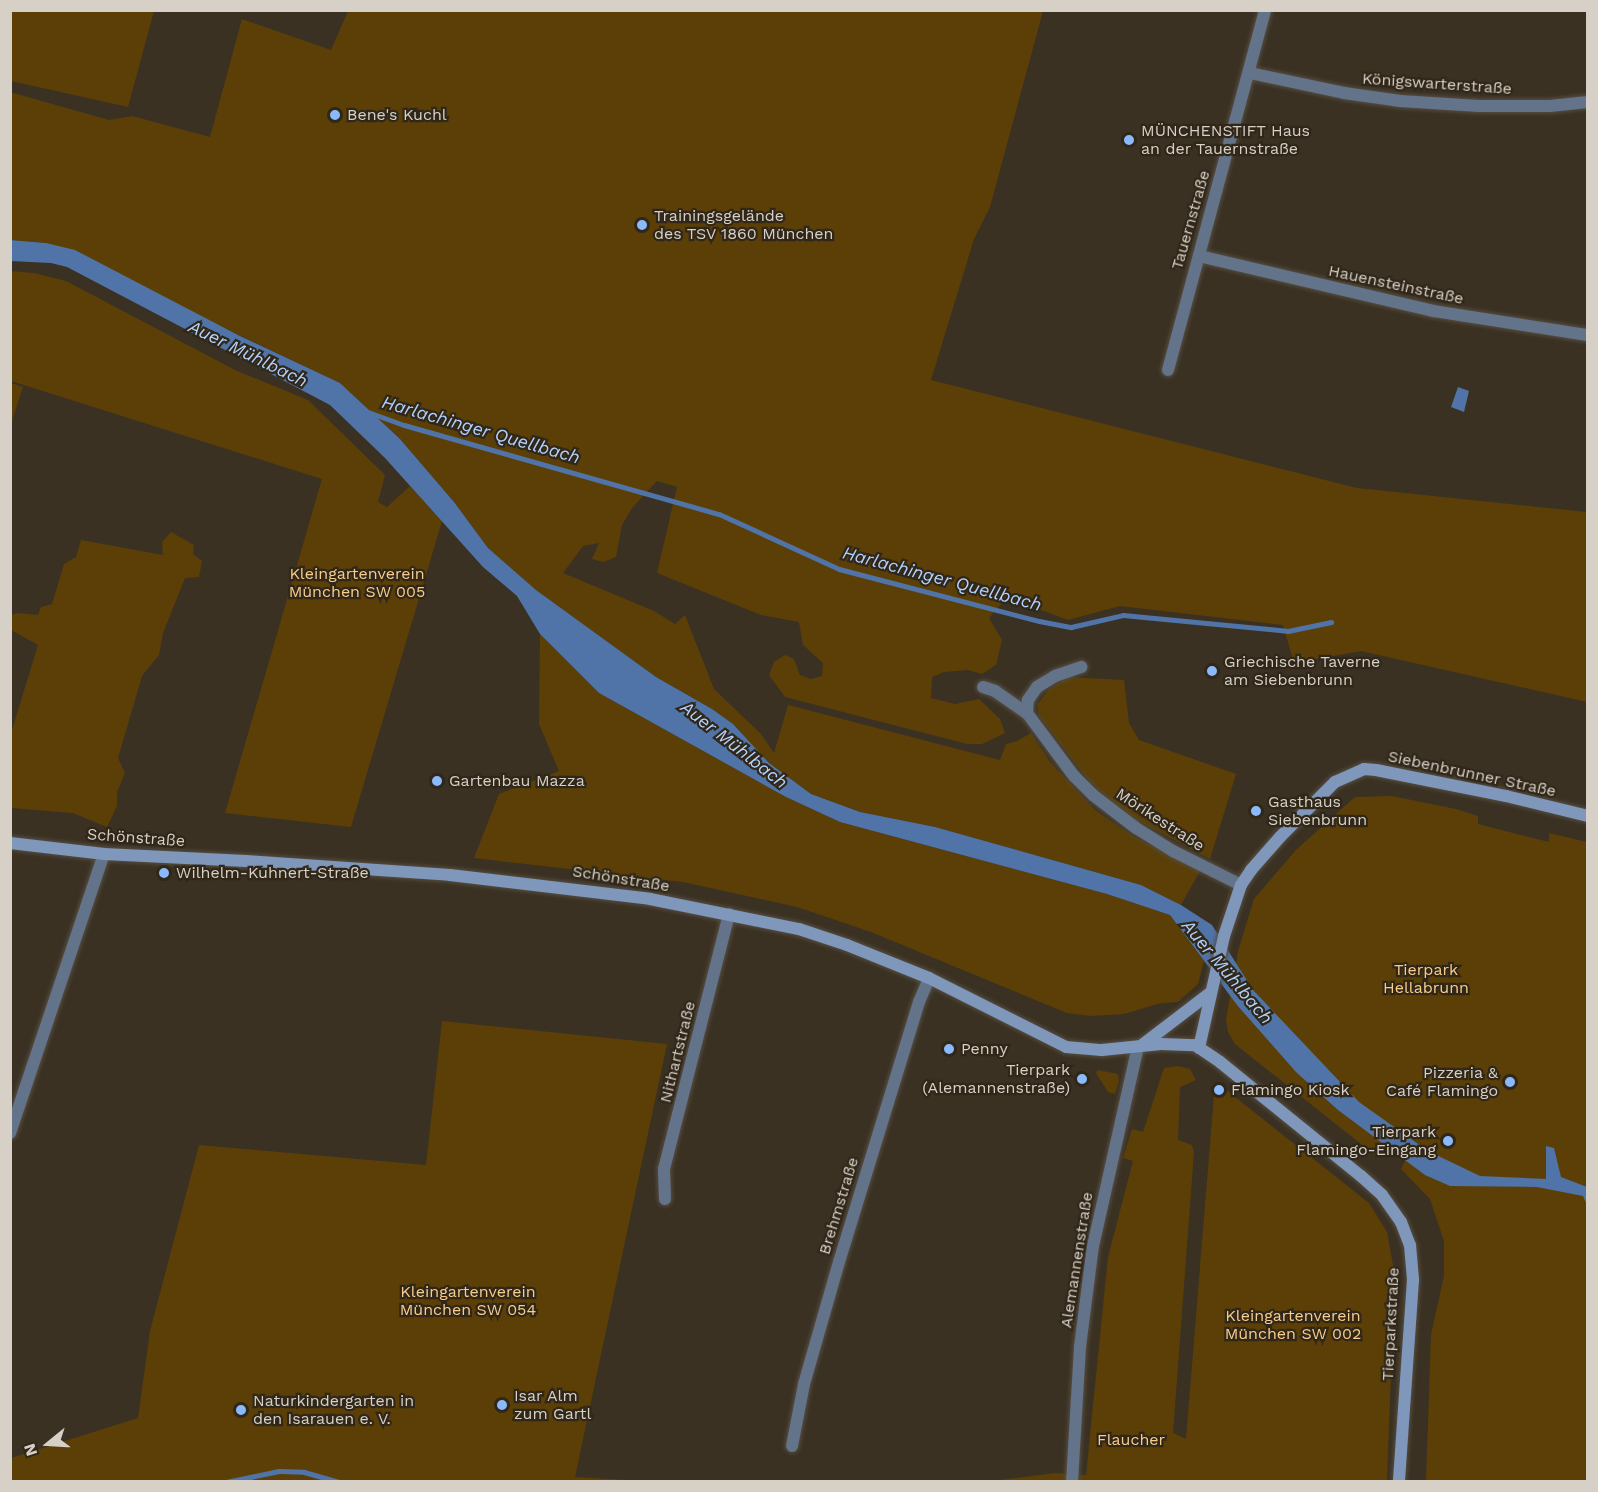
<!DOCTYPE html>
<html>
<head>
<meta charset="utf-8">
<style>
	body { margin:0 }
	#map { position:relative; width:1598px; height:1492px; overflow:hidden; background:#3a3123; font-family:"Work Sans",sans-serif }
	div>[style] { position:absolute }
	.green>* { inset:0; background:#5b3f07 }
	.water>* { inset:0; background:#5074a7 }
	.stream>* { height:5px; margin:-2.5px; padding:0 2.5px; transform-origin:2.5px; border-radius:2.5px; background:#5074a7 }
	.roads { filter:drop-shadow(0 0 2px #564e41) drop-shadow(0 0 2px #564e41) }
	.street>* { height:12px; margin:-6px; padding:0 6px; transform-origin:6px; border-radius:6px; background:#63738a }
	.secondary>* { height:12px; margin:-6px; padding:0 6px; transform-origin:6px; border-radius:6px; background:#7e97bb }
	.dots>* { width:16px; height:16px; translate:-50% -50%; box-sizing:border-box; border:3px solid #302719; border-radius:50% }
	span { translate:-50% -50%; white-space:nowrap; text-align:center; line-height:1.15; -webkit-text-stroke:4.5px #302719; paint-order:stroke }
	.street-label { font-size:16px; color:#d6d0c7 }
	.poi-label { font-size:16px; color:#d6d0c7 }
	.left { translate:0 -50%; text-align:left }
	.right { translate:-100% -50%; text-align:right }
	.park-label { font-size:16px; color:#f8cd8c }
	.water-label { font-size:18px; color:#b1d1fe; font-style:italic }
	.frame { position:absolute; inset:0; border:12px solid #d6d0c7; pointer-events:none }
	.north { position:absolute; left:18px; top:1414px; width:60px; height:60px; -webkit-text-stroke:4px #302719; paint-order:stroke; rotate:252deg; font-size:16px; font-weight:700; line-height:24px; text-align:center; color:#d6d0c7 }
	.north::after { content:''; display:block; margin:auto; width:21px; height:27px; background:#d6d0c7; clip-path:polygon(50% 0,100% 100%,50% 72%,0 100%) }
</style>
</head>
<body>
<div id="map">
	<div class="green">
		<i style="clip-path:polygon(11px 10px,154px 11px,128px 107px,11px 81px)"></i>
		<i style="clip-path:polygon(348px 11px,1043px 11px,990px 207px,974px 239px,931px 380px,1357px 488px,1587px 512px,1587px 702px,1361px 651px,1294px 663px,1283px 625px,1120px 606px,1068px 620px,1007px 597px,989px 618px,1002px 640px,996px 665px,982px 674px,968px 670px,944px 672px,932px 677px,931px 698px,955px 704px,979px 699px,1000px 719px,1005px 733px,982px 744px,967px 744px,785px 697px,769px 675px,774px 662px,785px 655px,794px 659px,800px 675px,811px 679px,822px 676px,823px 663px,803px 645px,799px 622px,761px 615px,657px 573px,677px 487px,657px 481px,632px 508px,622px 525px,616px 557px,603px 562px,592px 559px,599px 543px,583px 546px,563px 573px,654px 611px,675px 624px,685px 615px,714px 689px,761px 734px,774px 753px,788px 705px,1000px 760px,1006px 744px,1017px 741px,1031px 733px,1051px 763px,1095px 810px,1131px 835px,1200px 871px,1181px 905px,1141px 885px,935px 827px,860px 812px,811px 794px,769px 763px,733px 724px,712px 709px,656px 677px,536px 590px,488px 548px,454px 502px,400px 439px,340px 383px,46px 243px,11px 240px,10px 92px,109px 120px,132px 116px,210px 137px,242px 19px,331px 50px)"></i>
		<i style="clip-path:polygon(11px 271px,34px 273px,66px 281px,235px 370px,308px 400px,385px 475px,378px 502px,387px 507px,410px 486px,442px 521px,351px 827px,225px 813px,322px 479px,11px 381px)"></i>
		<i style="clip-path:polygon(11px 383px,23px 387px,11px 424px,10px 383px)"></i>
		<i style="clip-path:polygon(171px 532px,194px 545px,193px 554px,202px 561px,199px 577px,185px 578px,163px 633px,159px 655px,142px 676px,118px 758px,125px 773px,117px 792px,117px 806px,107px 827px,73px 813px,11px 808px,11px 733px,38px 645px,11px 630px,11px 615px,17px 613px,38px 615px,41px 607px,52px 604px,64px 564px,76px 557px,81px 540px,163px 555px,162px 542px)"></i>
		<i style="clip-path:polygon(540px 634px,599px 693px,786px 797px,840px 822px,1107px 894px,1170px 915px,1204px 961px,1198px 984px,1178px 1002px,1161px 1003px,1124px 1014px,1091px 1016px,1067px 1013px,871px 932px,797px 907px,683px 882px,474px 858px,499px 794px,559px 771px,539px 724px)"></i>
		<i style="clip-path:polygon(1068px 677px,1124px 680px,1129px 723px,1139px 740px,1236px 774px,1210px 859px,1137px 820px,1099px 791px,1085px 776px,1039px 716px,1037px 705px,1049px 689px)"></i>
		<i style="clip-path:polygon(1392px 796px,1456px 809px,1478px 816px,1478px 824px,1549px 842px,1549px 833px,1587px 842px,1587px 1481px,1426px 1481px,1431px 1335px,1444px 1276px,1444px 1241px,1430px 1199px,1401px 1169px,1406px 1159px,1390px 1149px,1376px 1156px,1235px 1044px,1228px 1032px,1226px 1020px,1230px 996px,1240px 971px,1236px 964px,1238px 951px,1254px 899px,1296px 850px,1355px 797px)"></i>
		<i style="clip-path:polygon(442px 1021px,667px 1044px,575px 1477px,645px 1481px,11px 1481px,11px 1458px,138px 1418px,150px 1331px,199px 1145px,426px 1165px)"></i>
		<i style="clip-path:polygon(1178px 1066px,1190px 1069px,1196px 1080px,1180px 1087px,1178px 1140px,1192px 1145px,1194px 1152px,1173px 1433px,1186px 1439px,1214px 1095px,1223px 1097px,1225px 1089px,1369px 1203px,1387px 1232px,1393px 1265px,1394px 1289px,1387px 1481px,984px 1482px,1056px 1473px,1086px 1475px,1108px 1257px,1133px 1161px,1123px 1158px,1132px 1129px,1143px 1132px,1164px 1068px)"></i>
		<i style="clip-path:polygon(1098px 1070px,1118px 1074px,1119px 1081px,1115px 1094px,1108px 1092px,1096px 1073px)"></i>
	</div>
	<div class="water">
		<i style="clip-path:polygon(10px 240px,46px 243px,75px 250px,238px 335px,340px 383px,400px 439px,454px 502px,488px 548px,536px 590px,656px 677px,712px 709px,733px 724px,769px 763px,811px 794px,860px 812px,935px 827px,1141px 885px,1181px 905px,1212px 925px,1253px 990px,1359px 1102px,1428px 1151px,1480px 1176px,1546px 1179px,1546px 1146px,1554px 1148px,1561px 1177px,1587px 1187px,1587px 1205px,1583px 1196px,1537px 1187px,1450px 1186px,1425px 1175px,1338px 1110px,1296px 1072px,1237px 1005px,1170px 915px,1107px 894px,840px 822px,786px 797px,599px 693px,540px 634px,517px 596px,483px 567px,385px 458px,330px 405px,67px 267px,51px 263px,11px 261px)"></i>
		<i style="clip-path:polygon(1458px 387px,1469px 391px,1464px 412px,1451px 407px)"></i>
	</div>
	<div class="stream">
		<i style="left:368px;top:412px;width:38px;rotate:20deg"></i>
		<i style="left:404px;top:425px;width:327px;rotate:15.8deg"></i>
		<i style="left:719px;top:514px;width:132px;rotate:24.6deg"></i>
		<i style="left:839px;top:569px;width:207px;rotate:14.6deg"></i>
		<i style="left:1039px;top:621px;width:33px;rotate:11deg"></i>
		<i style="left:1071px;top:627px;width:53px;rotate:-13deg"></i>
		<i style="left:1123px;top:615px;width:166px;rotate:5.5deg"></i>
		<i style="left:1288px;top:631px;width:44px;rotate:-11.8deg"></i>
		<i style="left:226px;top:1482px;width:54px;rotate:-11.7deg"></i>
		<i style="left:279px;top:1471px;width:25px;rotate:2deg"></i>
		<i style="left:304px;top:1472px;width:37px;rotate:16deg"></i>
		<i style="left:390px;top:1482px;width:16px"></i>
	</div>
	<div class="roads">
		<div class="street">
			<i style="left:1250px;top:73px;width:96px;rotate:12deg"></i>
			<i style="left:1344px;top:93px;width:57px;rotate:8.1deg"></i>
			<i style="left:1400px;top:101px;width:79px;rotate:3.6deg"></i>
			<i style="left:1479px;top:106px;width:71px"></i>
			<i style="left:1550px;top:106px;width:38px;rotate:-6deg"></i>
			<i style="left:1199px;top:256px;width:241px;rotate:13.2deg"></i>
			<i style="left:1434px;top:311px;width:156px;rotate:8.9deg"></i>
			<i style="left:1168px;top:370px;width:373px;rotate:-74.9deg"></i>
			<i style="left:983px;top:687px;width:13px;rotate:18deg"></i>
			<i style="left:995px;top:691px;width:39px;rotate:35deg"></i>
			<i style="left:1027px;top:713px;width:79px;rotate:53.3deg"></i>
			<i style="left:1074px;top:776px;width:27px;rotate:45deg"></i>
			<i style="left:1093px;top:795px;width:54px;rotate:37.5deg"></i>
			<i style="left:1136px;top:828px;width:44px;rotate:31.9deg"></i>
			<i style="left:1173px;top:851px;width:76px;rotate:26.6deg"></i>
			<i style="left:1027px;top:713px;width:13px;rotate:-86deg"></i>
			<i style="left:1028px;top:700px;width:16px;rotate:-55deg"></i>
			<i style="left:1037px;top:687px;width:21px;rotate:-31deg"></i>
			<i style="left:1055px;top:676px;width:28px;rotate:-19deg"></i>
			<i style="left:10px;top:1133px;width:294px;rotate:-71.4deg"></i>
			<i style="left:665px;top:1199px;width:30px;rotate:-92deg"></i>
			<i style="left:664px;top:1169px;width:263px;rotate:-75.7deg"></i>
			<i style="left:792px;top:1446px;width:63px;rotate:-79deg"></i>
			<i style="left:804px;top:1384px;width:127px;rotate:-74deg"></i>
			<i style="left:839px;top:1262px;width:272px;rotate:-72.9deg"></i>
			<i style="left:919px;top:1002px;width:26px;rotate:-67deg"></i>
			<i style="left:1072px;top:1482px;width:135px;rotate:-86.6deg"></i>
			<i style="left:1080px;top:1347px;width:102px;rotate:-82.7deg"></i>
			<i style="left:1093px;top:1246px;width:204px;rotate:-77.3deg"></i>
		</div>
		<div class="secondary">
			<i style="left:10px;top:843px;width:95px;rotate:6.7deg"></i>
			<i style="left:104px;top:854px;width:142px;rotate:2.8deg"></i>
			<i style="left:246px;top:861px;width:204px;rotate:3.9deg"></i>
			<i style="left:450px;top:875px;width:201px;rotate:6.8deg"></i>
			<i style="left:650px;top:899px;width:152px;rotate:11.4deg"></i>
			<i style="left:799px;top:929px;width:51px;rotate:18.4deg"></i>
			<i style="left:847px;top:945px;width:88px;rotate:21.9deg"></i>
			<i style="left:929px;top:978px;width:153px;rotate:26.7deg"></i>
			<i style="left:1066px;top:1047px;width:36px;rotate:5deg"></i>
			<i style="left:1102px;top:1050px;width:59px;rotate:-5.8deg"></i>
			<i style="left:1161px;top:1044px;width:34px;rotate:2deg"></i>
			<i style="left:1195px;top:1045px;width:30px;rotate:34deg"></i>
			<i style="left:1220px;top:1062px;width:181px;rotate:39deg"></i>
			<i style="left:1361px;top:1176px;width:28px;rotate:42deg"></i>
			<i style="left:1382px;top:1195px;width:33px;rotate:55deg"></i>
			<i style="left:1401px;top:1222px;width:25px;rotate:69deg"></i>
			<i style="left:1410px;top:1245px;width:35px;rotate:85deg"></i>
			<i style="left:1413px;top:1280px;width:202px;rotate:94deg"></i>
			<i style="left:1142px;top:1045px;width:86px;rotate:-37.4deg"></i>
			<i style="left:1199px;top:1048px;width:115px;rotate:-77.4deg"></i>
			<i style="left:1224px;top:936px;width:54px;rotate:-71.6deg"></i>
			<i style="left:1241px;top:885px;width:18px;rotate:-56deg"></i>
			<i style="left:1251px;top:870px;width:44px;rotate:-48.7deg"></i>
			<i style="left:1280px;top:837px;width:78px;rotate:-45deg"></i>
			<i style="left:1335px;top:782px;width:32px;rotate:-24deg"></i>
			<i style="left:1364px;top:769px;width:12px;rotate:5deg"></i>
			<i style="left:1376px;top:770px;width:133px;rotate:11.3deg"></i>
			<i style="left:1506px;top:796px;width:84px;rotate:13.7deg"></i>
		</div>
	</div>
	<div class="dots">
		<i style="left:335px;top:115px;background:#8bbafc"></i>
		<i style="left:1129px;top:140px;background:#8bbafc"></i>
		<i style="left:642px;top:225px;background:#8bbafc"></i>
		<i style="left:1212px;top:671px;background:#8bbafc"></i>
		<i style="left:437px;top:781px;background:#8bbafc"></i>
		<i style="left:1256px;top:811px;background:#8bbafc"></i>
		<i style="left:164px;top:873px;background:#8bbafc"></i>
		<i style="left:949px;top:1049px;background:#8bbafc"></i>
		<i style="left:1082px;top:1079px;background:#8bbafc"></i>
		<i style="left:1510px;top:1082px;background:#8bbafc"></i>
		<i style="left:1219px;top:1090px;background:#8bbafc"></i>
		<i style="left:1448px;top:1141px;background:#8bbafc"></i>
		<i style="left:502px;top:1405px;background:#8bbafc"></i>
		<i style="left:241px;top:1410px;background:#8bbafc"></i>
	</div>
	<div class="street-label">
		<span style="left:1437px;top:84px;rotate:4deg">Königswarterstraße</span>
		<span style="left:1191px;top:220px;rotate:-74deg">Tauernstraße</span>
		<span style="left:1396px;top:285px;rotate:12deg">Hauensteinstraße</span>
		<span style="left:1472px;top:774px;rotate:12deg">Siebenbrunner Straße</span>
		<span style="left:1160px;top:820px;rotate:33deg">Mörikestraße</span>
		<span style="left:136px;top:838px;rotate:4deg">Schönstraße</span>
		<span style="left:621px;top:879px;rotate:9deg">Schönstraße</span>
		<span style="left:678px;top:1052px;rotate:-76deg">Nithartstraße</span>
		<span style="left:839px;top:1206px;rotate:-73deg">Brehmstraße</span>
		<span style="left:1077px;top:1260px;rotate:-81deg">Alemannenstraße</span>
		<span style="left:1391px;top:1324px;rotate:-87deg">Tierparkstraße</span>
	</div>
	<div class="poi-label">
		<span class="left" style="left:347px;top:115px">Bene's Kuchl</span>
		<span class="left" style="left:1141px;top:140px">MÜNCHENSTIFT Haus<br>an der Tauernstraße</span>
		<span class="left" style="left:654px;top:225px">Trainingsgelände<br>des TSV 1860 München</span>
		<span class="left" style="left:1224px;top:671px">Griechische Taverne<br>am Siebenbrunn</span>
		<span class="left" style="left:449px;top:781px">Gartenbau Mazza</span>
		<span class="left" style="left:1268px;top:811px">Gasthaus<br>Siebenbrunn</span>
		<span class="left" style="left:176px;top:873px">Wilhelm-Kuhnert-Straße</span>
		<span class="left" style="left:961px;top:1049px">Penny</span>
		<span class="right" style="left:1070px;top:1079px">Tierpark<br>(Alemannenstraße)</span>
		<span class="right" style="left:1498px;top:1082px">Pizzeria &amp;<br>Café Flamingo</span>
		<span class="left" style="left:1231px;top:1090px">Flamingo Kiosk</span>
		<span class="right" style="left:1436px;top:1141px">Tierpark<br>Flamingo-Eingang</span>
		<span class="left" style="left:514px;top:1405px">Isar Alm<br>zum Gartl</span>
		<span class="left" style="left:253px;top:1410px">Naturkindergarten in<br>den Isarauen e. V.</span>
	</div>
	<div class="park-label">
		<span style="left:357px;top:583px">Kleingartenverein<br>München SW 005</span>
		<span style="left:1426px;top:979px">Tierpark<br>Hellabrunn</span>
		<span style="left:468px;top:1301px">Kleingartenverein<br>München SW 054</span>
		<span style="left:1293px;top:1325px">Kleingartenverein<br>München SW 002</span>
		<span style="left:1131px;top:1440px">Flaucher</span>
	</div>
	<div class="water-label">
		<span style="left:248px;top:354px;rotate:26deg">Auer Mühlbach</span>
		<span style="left:481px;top:430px;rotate:16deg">Harlachinger Quellbach</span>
		<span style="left:942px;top:579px;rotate:15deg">Harlachinger Quellbach</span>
		<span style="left:734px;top:745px;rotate:38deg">Auer Mühlbach</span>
		<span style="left:1227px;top:972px;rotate:50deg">Auer Mühlbach</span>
	</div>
	<div class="frame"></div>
	<div class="north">N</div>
</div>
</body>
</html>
